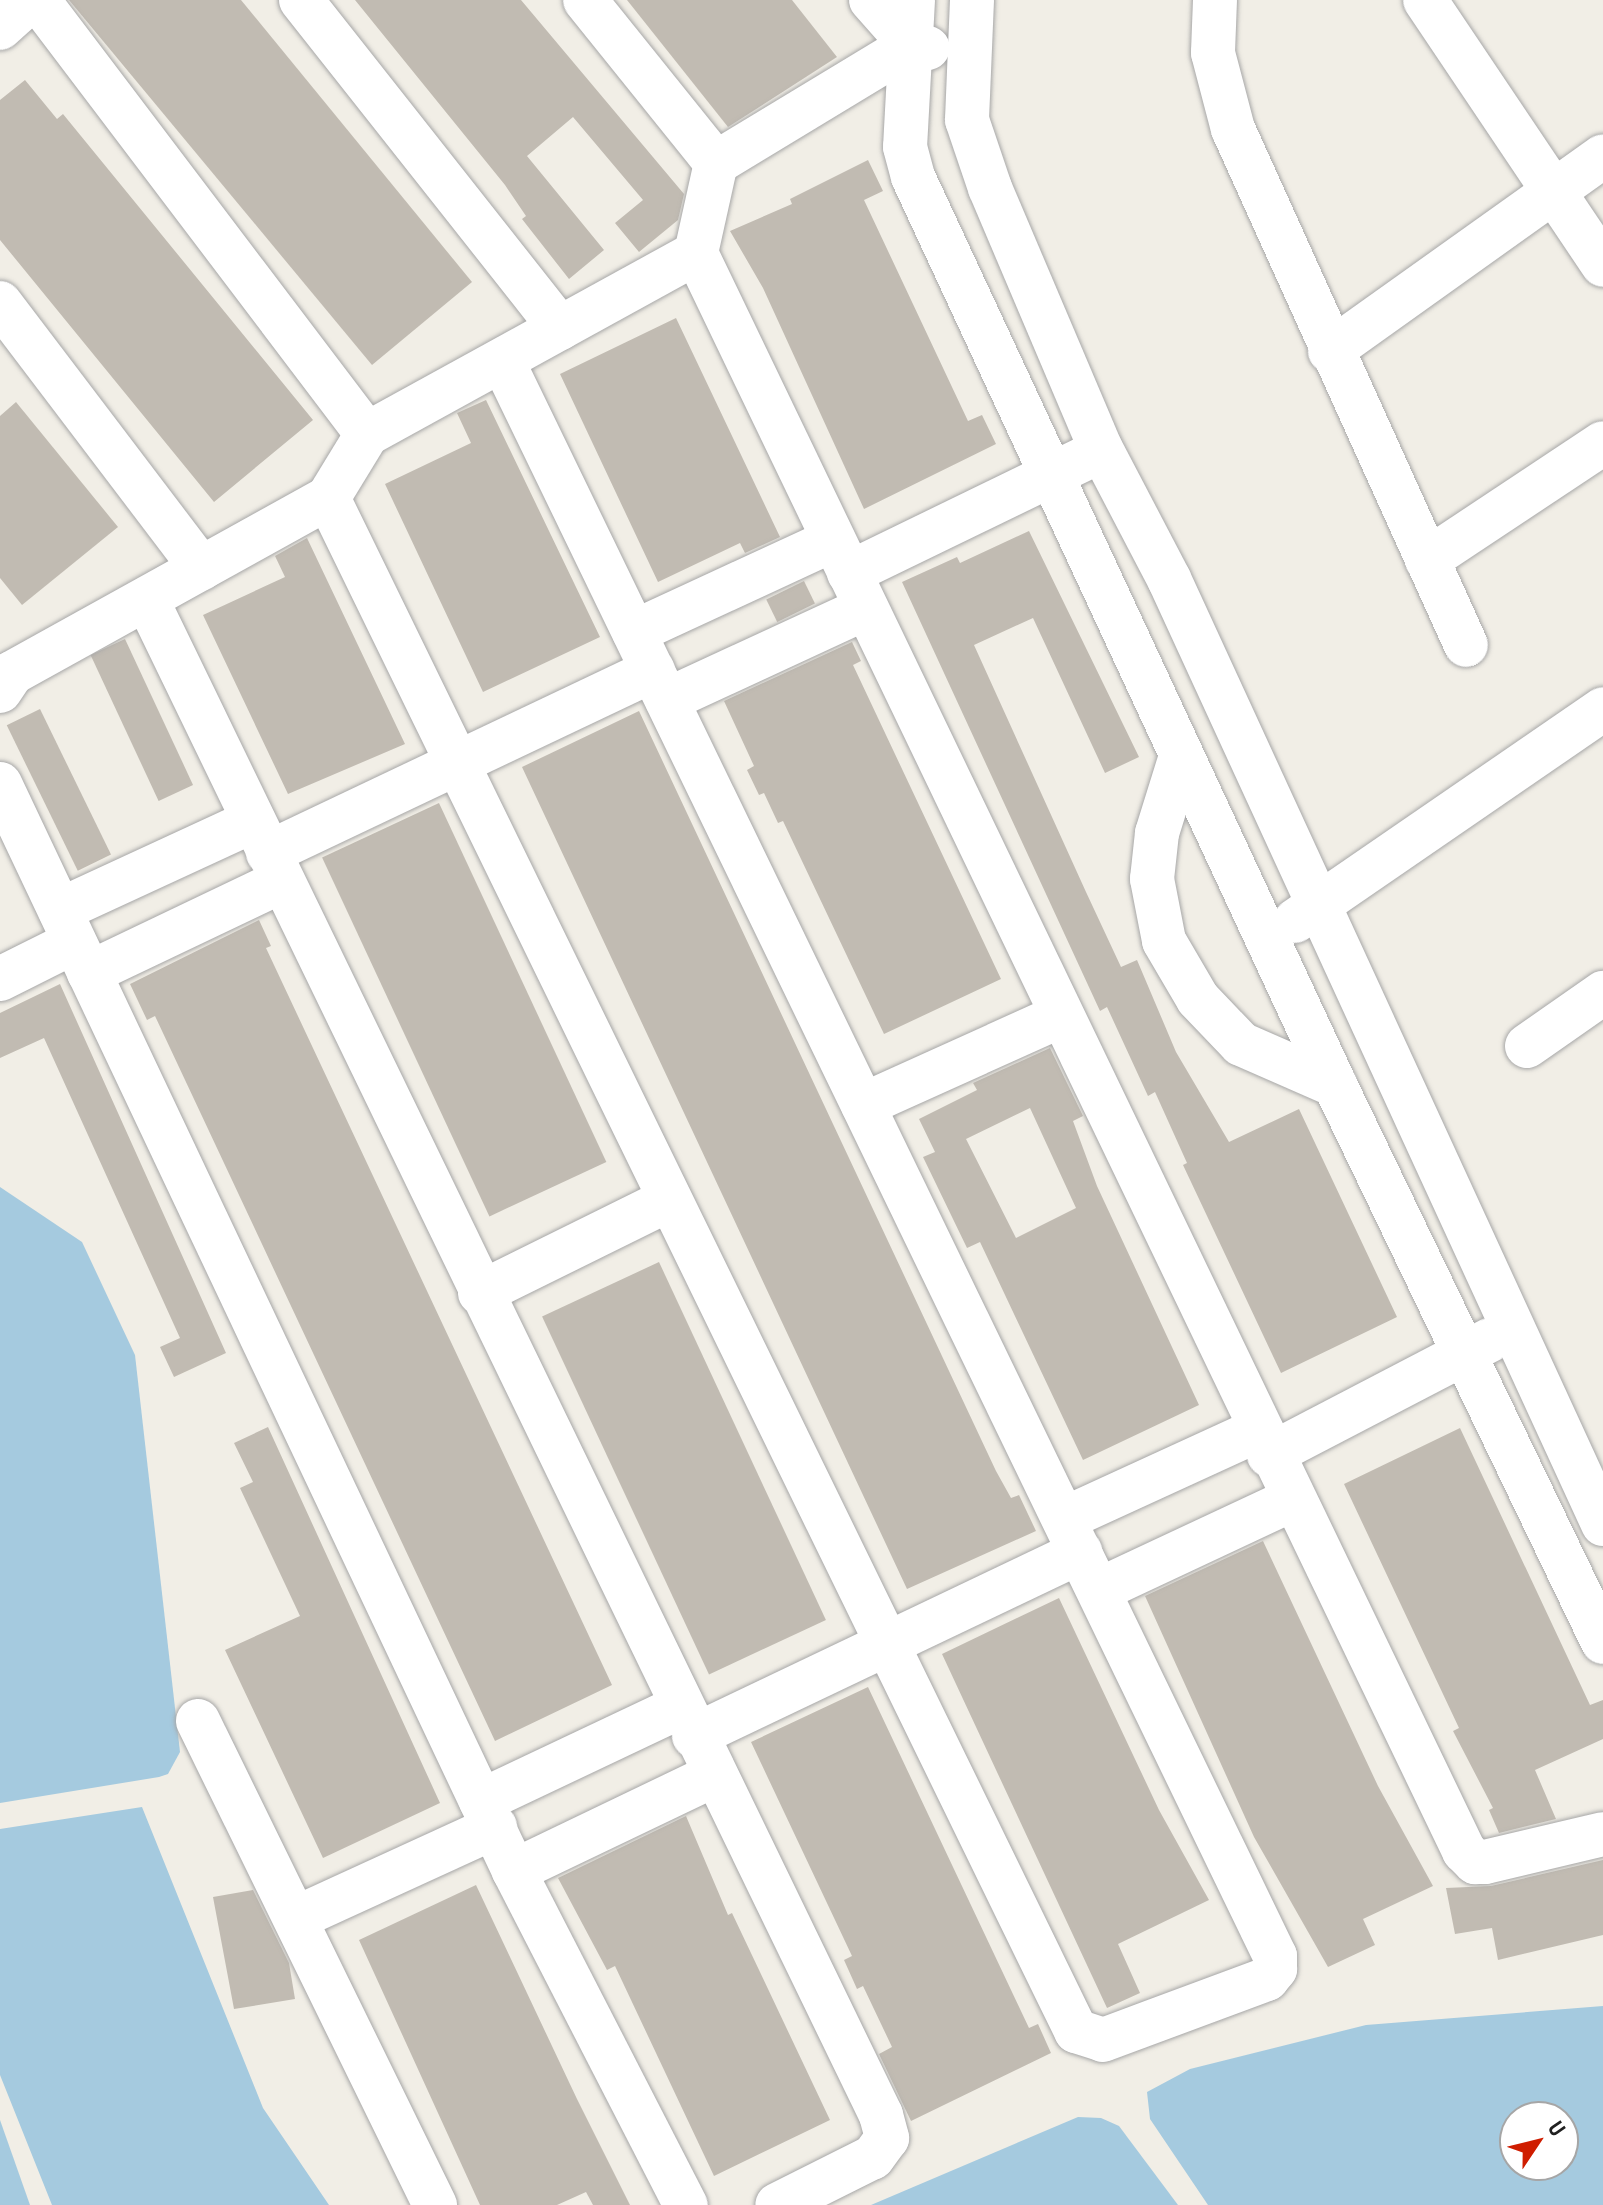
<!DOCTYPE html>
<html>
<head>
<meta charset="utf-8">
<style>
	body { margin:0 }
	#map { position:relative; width:1603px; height:2205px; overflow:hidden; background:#f1eee6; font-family:"PT Sans Narrow",sans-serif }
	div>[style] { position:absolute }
	.water>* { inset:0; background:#a5cadf }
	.building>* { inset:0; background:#c1bbb2; transform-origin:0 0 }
	.roads { filter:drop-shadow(0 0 2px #a7a7a7) drop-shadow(0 0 2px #a7a7a7) }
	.minor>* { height:44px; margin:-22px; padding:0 22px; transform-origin:22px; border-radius:22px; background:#fff }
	span { translate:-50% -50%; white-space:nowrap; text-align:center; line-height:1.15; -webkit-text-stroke:7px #fff; paint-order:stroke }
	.north { position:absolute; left:1499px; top:2101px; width:80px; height:80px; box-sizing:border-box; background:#fff; border:2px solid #a6a6a6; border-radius:50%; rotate:55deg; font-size:22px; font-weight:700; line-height:32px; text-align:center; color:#202020 }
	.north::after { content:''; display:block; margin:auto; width:28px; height:36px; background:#cf1d00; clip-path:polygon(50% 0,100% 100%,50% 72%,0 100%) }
</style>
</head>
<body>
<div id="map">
	<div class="water">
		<i style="clip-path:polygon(0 1187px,82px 1242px,135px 1355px,180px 1752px,168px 1774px,159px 1777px,0 1803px)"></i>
		<i style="clip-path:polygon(142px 1807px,263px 2108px,329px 2205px,52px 2205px,0 2075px,0 1829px)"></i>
		<i style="clip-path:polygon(evenodd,1603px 2006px,1603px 2205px,1208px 2205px,1150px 2119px,1147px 2092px,1190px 2069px,1366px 2025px,1603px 2006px,1515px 2117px,1563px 2117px,1563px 2165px,1515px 2165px,1515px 2117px)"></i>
		<i style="clip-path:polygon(1078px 2117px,1101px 2118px,1119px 2126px,1178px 2205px,871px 2205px)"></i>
		<i style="clip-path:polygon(0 2120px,30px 2205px,0 2205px)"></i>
	</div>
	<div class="building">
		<i style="clip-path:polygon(69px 0,241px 0,472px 282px,372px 365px)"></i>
		<i style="clip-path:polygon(355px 0,521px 0,684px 194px,678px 220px,639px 252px,615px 223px,643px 200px,573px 117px,527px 156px,604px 250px,569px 279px,522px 219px,526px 216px,505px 185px)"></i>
		<i style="clip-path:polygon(627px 0,792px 0,837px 57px,728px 127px)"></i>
		<i style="clip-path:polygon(25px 80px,57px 119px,63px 114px,313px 420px,214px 502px,0 240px,0 100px)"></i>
		<i style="clip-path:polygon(868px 160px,883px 191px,864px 200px,968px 421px,982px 415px,996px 444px,864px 509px,763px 288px,730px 231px,792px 204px,790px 199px)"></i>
		<i style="clip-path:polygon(676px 318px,780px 537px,745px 553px,740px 543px,658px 582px,560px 374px)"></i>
		<i style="clip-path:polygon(486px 400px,600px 637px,483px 692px,385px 484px,471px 443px,457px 413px)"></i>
		<i style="clip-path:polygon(16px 402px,118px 527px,22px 605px,0 578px,0 416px)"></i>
		<i style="clip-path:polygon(1029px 531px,1139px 757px,1105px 773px,1033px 618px,974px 645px,1086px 892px,1121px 967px,1137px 960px,1176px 1052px,1229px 1142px,1299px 1109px,1397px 1317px,1281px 1373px,1183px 1165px,1187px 1163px,1155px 1092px,1148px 1096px,1107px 1007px,1100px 1011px,902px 582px,957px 557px,960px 563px)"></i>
		<i style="clip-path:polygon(307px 538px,405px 744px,288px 794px,203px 615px,285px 577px,275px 556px)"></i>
		<i style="left:804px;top:581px;width:25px;height:42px;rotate:64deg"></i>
		<i style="left:125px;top:639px;width:161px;height:38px;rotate:65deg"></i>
		<i style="clip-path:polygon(852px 642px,861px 661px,853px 665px,1001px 979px,884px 1034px,783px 821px,778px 823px,764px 793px,759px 795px,747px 770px,754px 766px,724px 701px)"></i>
		<i style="left:40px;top:709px;width:162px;height:37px;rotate:64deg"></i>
		<i style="clip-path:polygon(639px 711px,996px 1471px,1011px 1498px,1019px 1495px,1036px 1531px,907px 1589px,522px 767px)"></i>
		<i style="left:439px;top:803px;width:396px;height:129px;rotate:65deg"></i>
		<i style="clip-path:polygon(259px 920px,271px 946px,266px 948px,612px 1685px,495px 1741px,155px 1016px,147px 1020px,130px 984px)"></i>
		<i style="clip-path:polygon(60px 984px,226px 1353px,174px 1377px,160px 1347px,180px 1338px,44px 1038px,0 1058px,0 1013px)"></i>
		<i style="clip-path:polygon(evenodd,1050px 1048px,1083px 1116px,1073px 1121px,1097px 1186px,1199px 1405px,1083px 1460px,980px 1242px,967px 1248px,923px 1157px,935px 1152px,919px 1119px,977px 1090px,973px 1083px,1050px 1048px,1030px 1108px,1076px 1208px,1016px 1238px,966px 1139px,1030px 1108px)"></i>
		<i style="left:659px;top:1262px;width:395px;height:129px;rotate:65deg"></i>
		<i style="clip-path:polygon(268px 1427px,440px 1803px,323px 1858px,225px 1650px,300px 1616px,240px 1488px,253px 1482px,234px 1443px)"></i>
		<i style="clip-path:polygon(1460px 1428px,1590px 1705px,1603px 1700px,1603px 1739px,1535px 1770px,1556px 1819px,1499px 1833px,1489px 1810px,1493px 1808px,1453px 1731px,1459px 1728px,1344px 1484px)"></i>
		<i style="clip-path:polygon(1263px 1541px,1378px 1786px,1433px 1886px,1363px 1919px,1375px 1945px,1328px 1967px,1254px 1837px,1145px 1596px)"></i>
		<i style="clip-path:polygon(1059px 1598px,1159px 1810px,1209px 1900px,1118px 1944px,1140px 1993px,1107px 2008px,942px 1654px)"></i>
		<i style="clip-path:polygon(868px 1687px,1029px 2028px,1038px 2024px,1051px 2053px,911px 2121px,879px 2054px,892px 2047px,863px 1986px,857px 1989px,844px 1960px,852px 1956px,751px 1742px)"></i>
		<i style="clip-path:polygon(686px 1816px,728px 1915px,732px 1913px,830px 2120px,714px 2176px,615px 1966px,607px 1970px,558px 1878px)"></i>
		<i style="clip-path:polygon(1603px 1860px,1603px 1935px,1498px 1960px,1492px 1928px,1455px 1934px,1446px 1888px,1491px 1886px)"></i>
		<i style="clip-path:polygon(476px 1885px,577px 2099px,630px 2205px,593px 2205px,586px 2192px,557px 2205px,480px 2205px,359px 1940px)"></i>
		<i style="clip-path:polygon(253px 1890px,289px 1963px,295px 1999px,234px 2009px,213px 1897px)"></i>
	</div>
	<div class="roads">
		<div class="minor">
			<i style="left:38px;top:0;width:545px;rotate:52.84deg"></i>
			<i style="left:301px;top:0;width:418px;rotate:51.7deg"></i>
			<i style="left:585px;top:0;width:209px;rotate:51.2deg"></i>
			<i style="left:871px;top:0;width:60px;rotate:48.4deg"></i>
			<i style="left:911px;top:45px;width:17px;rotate:10deg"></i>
			<i style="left:913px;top:0;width:147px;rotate:93.1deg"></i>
			<i style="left:905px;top:147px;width:31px;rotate:75deg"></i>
			<i style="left:913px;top:177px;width:1001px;rotate:65.07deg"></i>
			<i style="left:1335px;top:1085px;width:618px;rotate:64.31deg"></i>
			<i style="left:972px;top:0;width:120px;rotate:92.4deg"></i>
			<i style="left:967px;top:120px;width:72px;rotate:71.3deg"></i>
			<i style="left:990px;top:188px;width:284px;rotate:67deg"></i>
			<i style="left:1101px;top:449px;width:147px;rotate:62.4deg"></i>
			<i style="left:1169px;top:579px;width:1040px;rotate:65.33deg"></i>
			<i style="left:1215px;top:0;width:53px;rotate:92.2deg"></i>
			<i style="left:1213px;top:53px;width:79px;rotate:75.3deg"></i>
			<i style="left:1233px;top:129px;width:566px;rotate:65.7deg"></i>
			<i style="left:1425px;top:0;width:319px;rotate:56.1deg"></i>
			<i style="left:0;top:28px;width:42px;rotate:-42.1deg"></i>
			<i style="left:696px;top:253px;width:1773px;rotate:64.33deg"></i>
			<i style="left:1464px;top:1851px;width:16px;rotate:45deg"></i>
			<i style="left:1475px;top:1862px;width:10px"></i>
			<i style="left:1485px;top:1862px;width:121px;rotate:-13.3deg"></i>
			<i style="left:0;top:303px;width:333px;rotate:52.8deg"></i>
			<i style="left:1330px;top:351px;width:335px;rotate:-35.5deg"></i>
			<i style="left:328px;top:498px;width:1706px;rotate:63.99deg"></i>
			<i style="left:1076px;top:2031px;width:28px;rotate:18deg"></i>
			<i style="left:1103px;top:2040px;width:175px;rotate:-20.4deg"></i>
			<i style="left:1267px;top:1979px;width:13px;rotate:-51deg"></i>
			<i style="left:1275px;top:1969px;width:13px;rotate:-90deg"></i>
			<i style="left:1275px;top:1956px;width:1773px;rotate:-115.84deg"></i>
			<i style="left:1427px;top:560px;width:211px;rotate:-33.6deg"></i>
			<i style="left:849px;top:573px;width:259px;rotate:-25.9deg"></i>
			<i style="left:147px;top:600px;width:1683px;rotate:64.15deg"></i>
			<i style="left:881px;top:2115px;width:24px;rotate:75deg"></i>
			<i style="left:887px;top:2138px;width:24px;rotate:126deg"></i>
			<i style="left:873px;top:2157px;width:107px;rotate:153.4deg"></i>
			<i style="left:634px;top:632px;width:219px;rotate:-24.8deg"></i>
			<i style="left:0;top:691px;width:22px;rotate:-56deg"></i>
			<i style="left:12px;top:673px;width:361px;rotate:-29deg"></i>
			<i style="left:328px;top:498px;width:75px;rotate:-58.6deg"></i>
			<i style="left:367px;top:434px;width:376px;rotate:-28.8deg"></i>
			<i style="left:696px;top:253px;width:92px;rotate:-77.5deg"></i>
			<i style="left:716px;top:163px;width:228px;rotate:-31.2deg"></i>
			<i style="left:667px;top:700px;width:219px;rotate:-24.8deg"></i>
			<i style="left:1181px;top:756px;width:81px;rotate:107.3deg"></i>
			<i style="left:1157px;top:833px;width:46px;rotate:96.2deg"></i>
			<i style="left:1152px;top:879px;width:63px;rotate:79deg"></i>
			<i style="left:1164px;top:941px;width:67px;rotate:59.6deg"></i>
			<i style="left:1198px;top:999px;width:62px;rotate:46.3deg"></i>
			<i style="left:1241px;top:1044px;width:103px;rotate:23.6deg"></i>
			<i style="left:0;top:784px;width:1202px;rotate:64.69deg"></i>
			<i style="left:514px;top:1871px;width:376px;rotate:62.8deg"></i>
			<i style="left:268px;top:853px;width:426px;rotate:-25.4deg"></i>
			<i style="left:60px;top:910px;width:213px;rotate:-24.8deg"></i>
			<i style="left:1295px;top:921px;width:374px;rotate:-34.5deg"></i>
			<i style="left:89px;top:973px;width:214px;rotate:-25.5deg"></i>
			<i style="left:0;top:979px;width:83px;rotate:-26.6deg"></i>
			<i style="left:1527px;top:1046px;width:93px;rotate:-34.9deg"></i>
			<i style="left:863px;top:1105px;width:216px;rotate:-24.3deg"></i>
			<i style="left:480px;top:1293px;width:210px;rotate:-26.3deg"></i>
			<i style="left:1269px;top:1455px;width:249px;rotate:-27.5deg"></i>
			<i style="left:1064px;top:1519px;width:213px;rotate:-24.6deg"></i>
			<i style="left:1099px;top:1590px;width:212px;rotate:-25.1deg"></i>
			<i style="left:198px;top:1721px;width:539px;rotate:63.91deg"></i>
			<i style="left:694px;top:1736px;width:428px;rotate:-25.5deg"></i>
			<i style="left:481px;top:1801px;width:220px;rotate:-25.3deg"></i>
			<i style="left:514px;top:1871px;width:220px;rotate:-25.6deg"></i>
			<i style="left:296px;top:1918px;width:219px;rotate:-24.6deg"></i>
		</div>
	</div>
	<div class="north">U</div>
</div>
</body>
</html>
